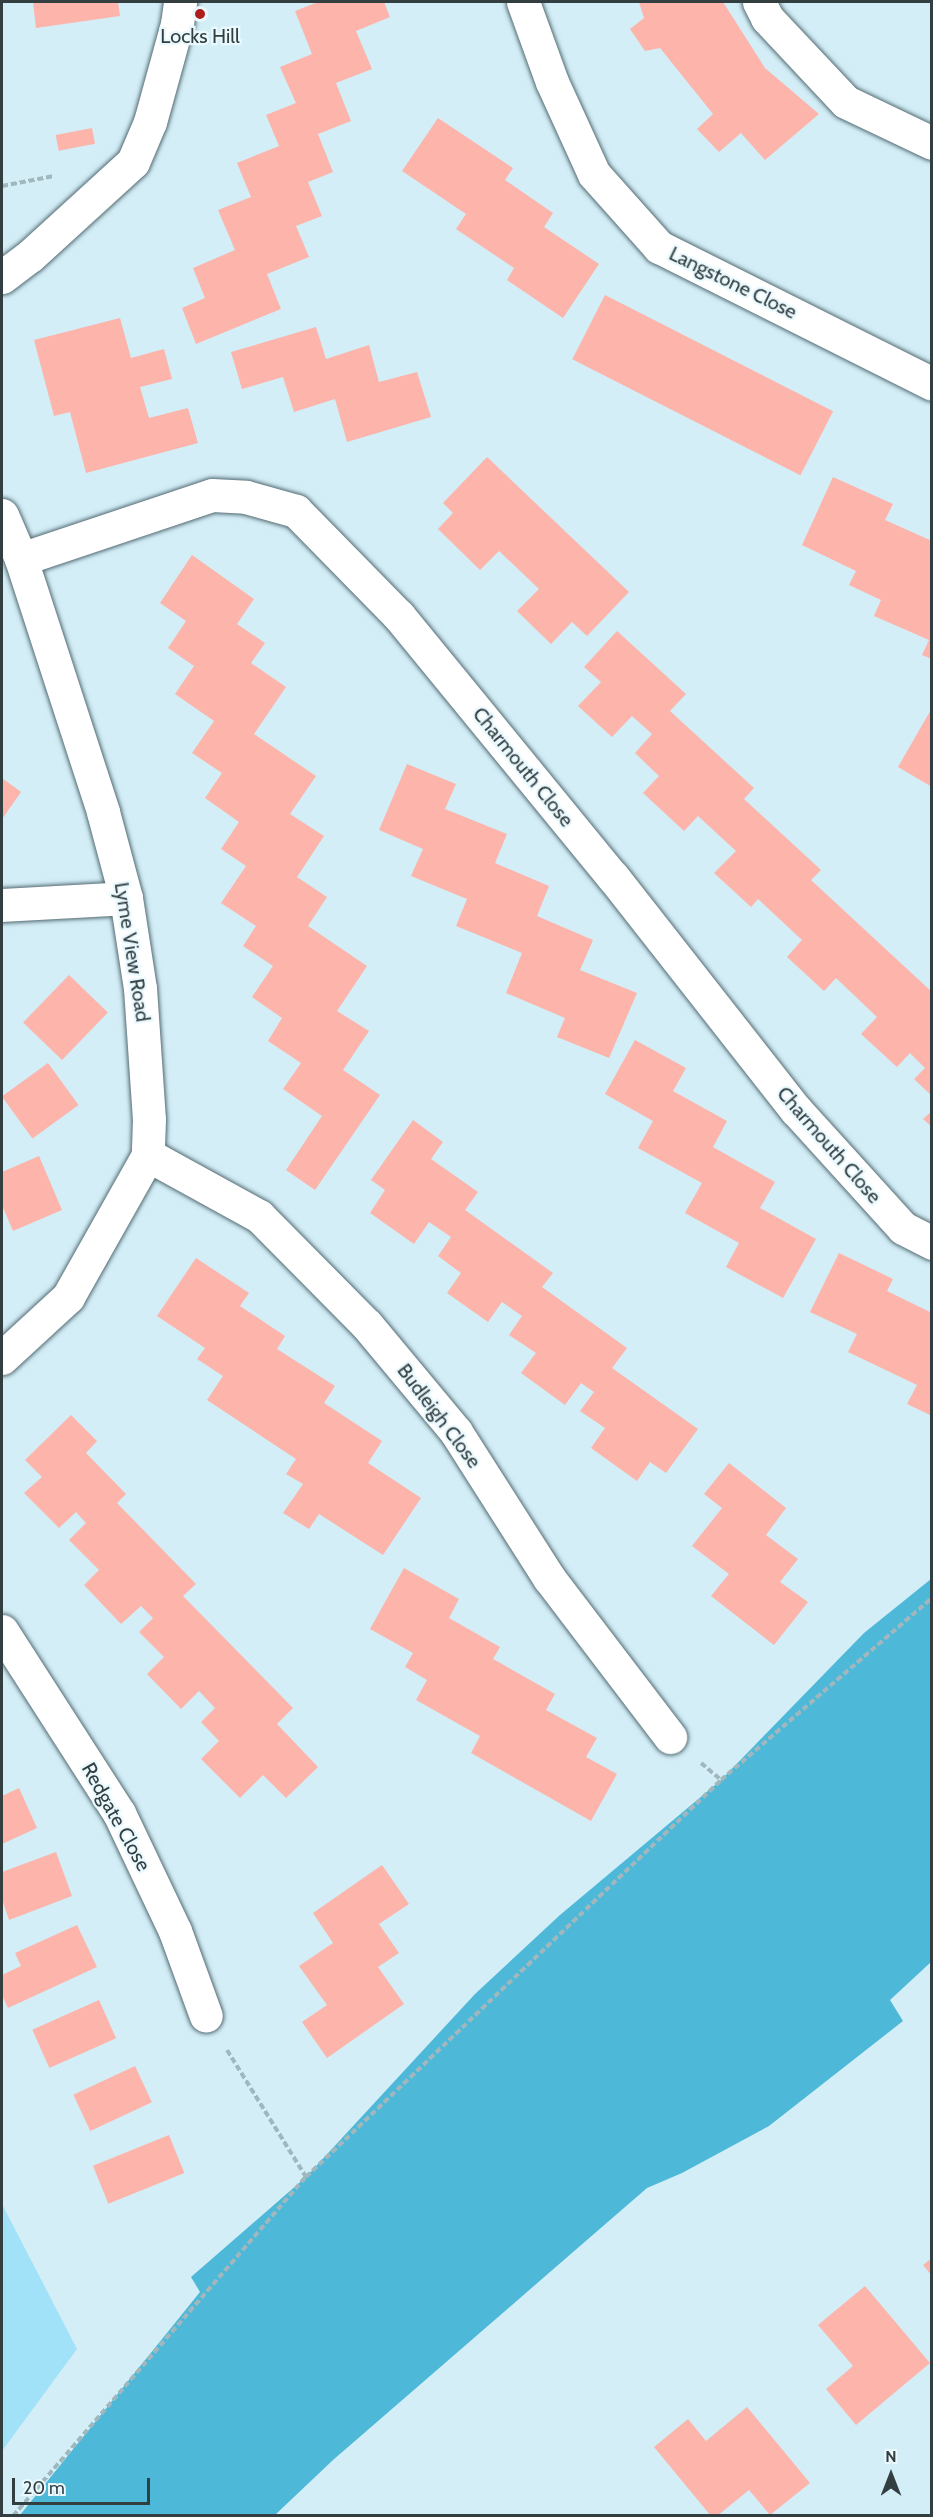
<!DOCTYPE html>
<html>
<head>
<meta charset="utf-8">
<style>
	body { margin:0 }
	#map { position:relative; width:933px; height:2517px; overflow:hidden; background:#d3eef7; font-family:Cabin,sans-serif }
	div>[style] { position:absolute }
	.green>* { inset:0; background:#a1e2f8 }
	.forest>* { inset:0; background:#4eb8d8 }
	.building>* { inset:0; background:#fcb4ab; transform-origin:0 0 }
	.path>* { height:4px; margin-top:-2px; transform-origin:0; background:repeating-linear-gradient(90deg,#a1b7be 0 6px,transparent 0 9px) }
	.roads { filter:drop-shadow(0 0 2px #546b73) drop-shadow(0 0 2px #546b73) }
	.minor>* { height:33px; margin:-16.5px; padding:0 16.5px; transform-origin:16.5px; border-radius:16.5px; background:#fff }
	.dots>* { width:16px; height:16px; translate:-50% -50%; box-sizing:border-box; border:3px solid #e9f9fe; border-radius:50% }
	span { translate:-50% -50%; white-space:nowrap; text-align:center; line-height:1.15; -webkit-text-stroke:4.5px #e9f9fe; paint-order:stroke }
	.poi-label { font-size:20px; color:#333e41 }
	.street-label { font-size:20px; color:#333e41 }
	.frame { position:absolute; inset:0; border:3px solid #333e41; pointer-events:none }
	.north { position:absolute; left:861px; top:2445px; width:60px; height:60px; -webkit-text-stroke:4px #e9f9fe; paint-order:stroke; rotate:0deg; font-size:16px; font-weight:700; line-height:24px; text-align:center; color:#333e41 }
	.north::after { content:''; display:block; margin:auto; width:21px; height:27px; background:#333e41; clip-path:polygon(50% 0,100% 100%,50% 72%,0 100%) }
	.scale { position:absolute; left:12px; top:2478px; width:138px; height:27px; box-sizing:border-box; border:3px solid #333e41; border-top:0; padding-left:8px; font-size:18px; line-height:21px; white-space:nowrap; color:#333e41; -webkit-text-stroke:4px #e9f9fe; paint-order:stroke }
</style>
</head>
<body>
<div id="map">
	<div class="green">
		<i style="clip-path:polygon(2px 2204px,77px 2349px,2px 2451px)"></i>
	</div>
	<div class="forest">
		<i style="clip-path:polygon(931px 1579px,931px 1962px,890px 2000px,903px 2021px,769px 2126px,682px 2173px,647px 2188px,333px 2460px,275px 2515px,20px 2515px,200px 2292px,191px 2277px,306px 2177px,475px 1994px,560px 1915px,721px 1780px,864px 1633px)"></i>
	</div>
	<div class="building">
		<i style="clip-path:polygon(33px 2px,118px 2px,120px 16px,36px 28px)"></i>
		<i style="clip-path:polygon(318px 2px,384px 2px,390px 17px,356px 31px,372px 69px,336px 83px,351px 121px,318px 134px,333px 172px,308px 182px,322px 216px,296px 226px,309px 257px,267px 274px,281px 309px,196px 344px,182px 308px,205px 298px,193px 268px,235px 250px,218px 210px,251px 197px,237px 163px,279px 146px,266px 115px,296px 103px,280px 67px,312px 54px,295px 11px)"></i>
		<i style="clip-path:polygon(639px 2px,723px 2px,765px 68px,819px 114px,765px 160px,741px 133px,719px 152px,697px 129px,713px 114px,660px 48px,645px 51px,630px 29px,644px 18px)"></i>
		<i style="clip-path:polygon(438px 118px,513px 168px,505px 180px,553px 213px,544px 227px,599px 264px,563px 318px,507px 280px,514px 268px,456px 229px,466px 214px,402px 171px)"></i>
		<i style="left:92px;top:128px;width:16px;height:37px;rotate:79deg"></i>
		<i style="left:605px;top:295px;width:256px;height:72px;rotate:27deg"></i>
		<i style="clip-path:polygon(120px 318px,131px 358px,164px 349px,172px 379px,140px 387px,149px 418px,188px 408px,198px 443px,86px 473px,70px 412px,54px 416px,34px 340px)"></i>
		<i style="clip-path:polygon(316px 327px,326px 359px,369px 345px,379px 382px,417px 372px,431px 417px,347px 442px,335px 399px,294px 412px,283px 377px,242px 389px,231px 352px)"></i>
		<i style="clip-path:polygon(487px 457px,629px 592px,587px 636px,572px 622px,551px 644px,517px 611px,539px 589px,499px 551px,480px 570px,438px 529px,453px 513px,443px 503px)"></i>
		<i style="clip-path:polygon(833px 477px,893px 504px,885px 520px,932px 541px,932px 659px,922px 655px,929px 640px,874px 616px,881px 600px,849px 585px,856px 571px,802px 545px)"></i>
		<i style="clip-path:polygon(192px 555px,254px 599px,237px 624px,265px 643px,251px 663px,286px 687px,254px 734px,316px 776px,290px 814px,324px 836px,297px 877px,327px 897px,308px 926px,367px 966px,337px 1011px,369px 1031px,343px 1070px,380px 1095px,315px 1190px,286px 1170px,322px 1116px,283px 1089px,301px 1063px,268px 1041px,282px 1018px,252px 997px,273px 966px,243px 946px,256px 926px,221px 903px,246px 866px,221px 849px,239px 822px,205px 798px,222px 773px,192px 753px,214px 721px,175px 694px,194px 666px,168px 648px,186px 621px,160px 603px)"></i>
		<i style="clip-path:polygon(617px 631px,686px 694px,670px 711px,754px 788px,744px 799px,821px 870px,811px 880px,932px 992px,932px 1096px,914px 1079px,925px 1068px,910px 1053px,897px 1067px,861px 1034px,877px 1017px,836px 978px,824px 991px,787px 957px,802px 940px,758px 899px,751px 907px,714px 873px,736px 851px,698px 816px,684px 831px,643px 793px,659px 776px,635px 753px,652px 734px,632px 716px,612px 737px,578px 706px,601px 682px,584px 667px)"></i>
		<i style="clip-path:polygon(932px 708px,932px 787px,898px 767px)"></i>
		<i style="clip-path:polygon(407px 764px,456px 784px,445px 809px,507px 834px,495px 863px,549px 886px,537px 916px,593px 940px,580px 970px,637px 993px,609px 1058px,557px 1037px,565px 1018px,506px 993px,522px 953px,456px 926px,467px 899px,411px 876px,423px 849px,379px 830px)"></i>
		<i style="clip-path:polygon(2px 778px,21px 792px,2px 819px)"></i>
		<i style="left:69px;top:975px;width:54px;height:66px;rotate:44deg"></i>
		<i style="clip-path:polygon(635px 1040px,686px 1068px,673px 1091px,727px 1121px,713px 1147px,775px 1182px,760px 1208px,816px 1239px,783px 1298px,726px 1267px,739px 1243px,685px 1213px,702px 1183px,638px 1148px,653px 1121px,605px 1094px)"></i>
		<i style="left:48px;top:1063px;width:52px;height:57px;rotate:54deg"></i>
		<i style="clip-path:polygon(932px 1111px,932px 1127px,923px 1119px)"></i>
		<i style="clip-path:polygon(413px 1120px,443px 1142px,431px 1159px,478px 1192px,465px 1210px,553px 1273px,542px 1287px,627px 1348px,612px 1368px,698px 1429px,666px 1473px,650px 1462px,637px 1481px,591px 1448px,605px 1428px,580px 1411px,594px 1392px,581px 1383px,565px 1405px,521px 1373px,536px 1353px,509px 1335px,522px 1316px,502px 1302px,488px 1322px,447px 1293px,461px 1273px,438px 1256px,451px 1237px,429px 1222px,414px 1244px,370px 1213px,385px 1190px,371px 1180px)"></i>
		<i style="clip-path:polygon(39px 1156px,62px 1210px,13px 1231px,2px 1205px,2px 1172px)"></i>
		<i style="clip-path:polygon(839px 1253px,893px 1279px,887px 1291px,932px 1313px,932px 1416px,907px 1404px,917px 1385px,848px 1352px,857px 1334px,810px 1312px)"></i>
		<i style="clip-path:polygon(196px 1258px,249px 1293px,240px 1306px,285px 1336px,277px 1349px,335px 1386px,324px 1403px,382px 1441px,368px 1463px,421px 1498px,383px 1555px,319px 1514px,309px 1529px,283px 1513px,303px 1484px,286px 1474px,296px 1459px,207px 1400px,223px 1376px,197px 1359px,205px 1348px,157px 1316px)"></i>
		<i style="clip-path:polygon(71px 1415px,97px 1441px,86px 1453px,126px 1494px,117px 1503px,196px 1584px,183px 1596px,293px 1708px,277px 1724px,318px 1767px,286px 1798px,263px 1775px,240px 1798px,201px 1759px,219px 1741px,201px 1722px,215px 1708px,199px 1691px,181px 1709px,147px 1674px,164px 1657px,139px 1632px,153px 1618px,141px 1606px,121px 1624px,84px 1585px,99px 1570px,69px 1540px,86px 1523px,76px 1512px,59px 1528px,24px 1493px,42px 1477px,25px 1460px)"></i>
		<i style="clip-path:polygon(729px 1463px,786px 1508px,766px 1535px,798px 1559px,780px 1582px,808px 1602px,774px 1645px,711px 1596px,729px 1574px,692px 1546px,722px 1508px,704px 1494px)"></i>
		<i style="clip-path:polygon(404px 1568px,459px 1599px,449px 1618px,500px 1647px,493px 1659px,555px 1694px,546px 1710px,597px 1738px,586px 1757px,617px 1774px,591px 1821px,471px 1753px,480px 1736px,416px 1700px,427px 1680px,405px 1667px,413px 1653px,370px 1629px)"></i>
		<i style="clip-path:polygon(19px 1788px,37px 1828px,2px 1844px,2px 1796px)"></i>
		<i style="clip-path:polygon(56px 1852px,72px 1896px,9px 1920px,2px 1899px,2px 1872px)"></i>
		<i style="clip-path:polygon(382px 1865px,409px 1904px,379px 1924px,399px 1953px,378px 1967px,404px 2004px,327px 2058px,302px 2022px,327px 2005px,299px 1966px,333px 1943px,313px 1913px)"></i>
		<i style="clip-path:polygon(77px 1925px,97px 1967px,8px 2008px,2px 1995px,2px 1975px,21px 1966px,15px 1953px)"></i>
		<i style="left:99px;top:2000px;width:42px;height:73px;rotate:66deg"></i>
		<i style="left:135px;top:2066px;width:40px;height:68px;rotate:65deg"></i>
		<i style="left:169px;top:2135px;width:41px;height:82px;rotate:68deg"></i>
		<i style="clip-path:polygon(932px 2258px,932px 2276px,923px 2265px)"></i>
		<i style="clip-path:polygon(865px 2286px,930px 2363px,856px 2425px,826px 2389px,853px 2366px,818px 2325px)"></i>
		<i style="clip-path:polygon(747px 2407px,810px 2483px,770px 2515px,749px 2490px,717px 2516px,711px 2516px,654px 2447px,688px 2419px,706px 2441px)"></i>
	</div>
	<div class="path">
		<i style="left:2px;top:186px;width:53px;rotate:-10.9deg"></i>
		<i style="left:701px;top:1763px;width:26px;rotate:40deg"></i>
		<i style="left:227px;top:2050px;width:150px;rotate:58.1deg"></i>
		<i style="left:13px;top:2516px;width:448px;rotate:-49.2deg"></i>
		<i style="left:306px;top:2177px;width:574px;rotate:-43.73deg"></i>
		<i style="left:721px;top:1780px;width:279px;rotate:-40.8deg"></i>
	</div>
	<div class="roads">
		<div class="minor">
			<i style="left:523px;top:2px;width:85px;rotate:70.1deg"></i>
			<i style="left:552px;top:82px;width:101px;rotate:65.5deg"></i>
			<i style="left:594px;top:174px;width:98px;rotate:48.3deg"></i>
			<i style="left:659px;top:247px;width:305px;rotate:26.6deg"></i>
			<i style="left:759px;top:2px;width:18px;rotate:63deg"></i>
			<i style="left:767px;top:18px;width:115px;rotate:46.8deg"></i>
			<i style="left:846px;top:102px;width:95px;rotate:25.5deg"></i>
			<i style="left:2px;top:277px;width:35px;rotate:-37deg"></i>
			<i style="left:30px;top:256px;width:139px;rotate:-42.4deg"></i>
			<i style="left:133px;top:162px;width:43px;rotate:-67deg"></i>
			<i style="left:150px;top:122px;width:102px;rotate:-74.6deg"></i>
			<i style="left:177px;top:24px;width:22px;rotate:-82deg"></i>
			<i style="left:2px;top:515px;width:48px;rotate:66.6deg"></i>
			<i style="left:21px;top:559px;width:266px;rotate:72deg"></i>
			<i style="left:103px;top:812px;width:89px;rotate:75deg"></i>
			<i style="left:126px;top:898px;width:91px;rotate:81.2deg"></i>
			<i style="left:140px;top:988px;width:131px;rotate:86.1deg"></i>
			<i style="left:149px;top:1119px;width:36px;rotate:92deg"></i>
			<i style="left:148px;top:1155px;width:163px;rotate:119.4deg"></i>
			<i style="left:68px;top:1297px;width:90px;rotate:137.3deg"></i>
			<i style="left:21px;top:559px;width:201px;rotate:-18.5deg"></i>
			<i style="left:212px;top:495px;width:34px;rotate:3deg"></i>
			<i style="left:246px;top:497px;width:52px;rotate:15.6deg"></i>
			<i style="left:296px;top:511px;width:147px;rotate:45.6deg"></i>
			<i style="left:399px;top:616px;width:338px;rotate:50.7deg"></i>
			<i style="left:613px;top:877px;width:296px;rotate:51.9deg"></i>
			<i style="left:796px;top:1110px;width:159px;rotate:47.8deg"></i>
			<i style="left:903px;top:1228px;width:33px;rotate:27deg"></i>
			<i style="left:2px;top:905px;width:124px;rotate:-3.2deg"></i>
			<i style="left:148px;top:1155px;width:127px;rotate:28.8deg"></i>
			<i style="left:259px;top:1216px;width:153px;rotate:45.3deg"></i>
			<i style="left:367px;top:1325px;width:139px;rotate:50.2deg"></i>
			<i style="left:456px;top:1432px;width:173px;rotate:57.5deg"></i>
			<i style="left:549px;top:1578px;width:200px;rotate:52.7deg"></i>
			<i style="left:2px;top:1631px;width:216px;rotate:57.3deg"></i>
			<i style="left:119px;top:1813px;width:131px;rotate:64.6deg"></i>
			<i style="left:175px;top:1931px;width:90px;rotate:70deg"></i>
		</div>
	</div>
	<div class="dots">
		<i style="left:200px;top:14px;background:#af1d1d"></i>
	</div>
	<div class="poi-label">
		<span style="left:200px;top:36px">Locks Hill</span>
	</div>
	<div class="street-label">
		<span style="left:733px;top:283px;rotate:26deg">Langstone Close</span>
		<span style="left:523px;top:767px;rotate:51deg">Charmouth Close</span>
		<span style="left:132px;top:952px;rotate:81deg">Lyme View Road</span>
		<span style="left:829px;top:1145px;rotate:49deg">Charmouth Close</span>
		<span style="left:439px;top:1416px;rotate:53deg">Budleigh Close</span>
		<span style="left:116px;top:1817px;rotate:61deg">Redgate Close</span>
	</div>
	<div class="frame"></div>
	<div class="north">N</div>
	<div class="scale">20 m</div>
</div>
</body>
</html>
